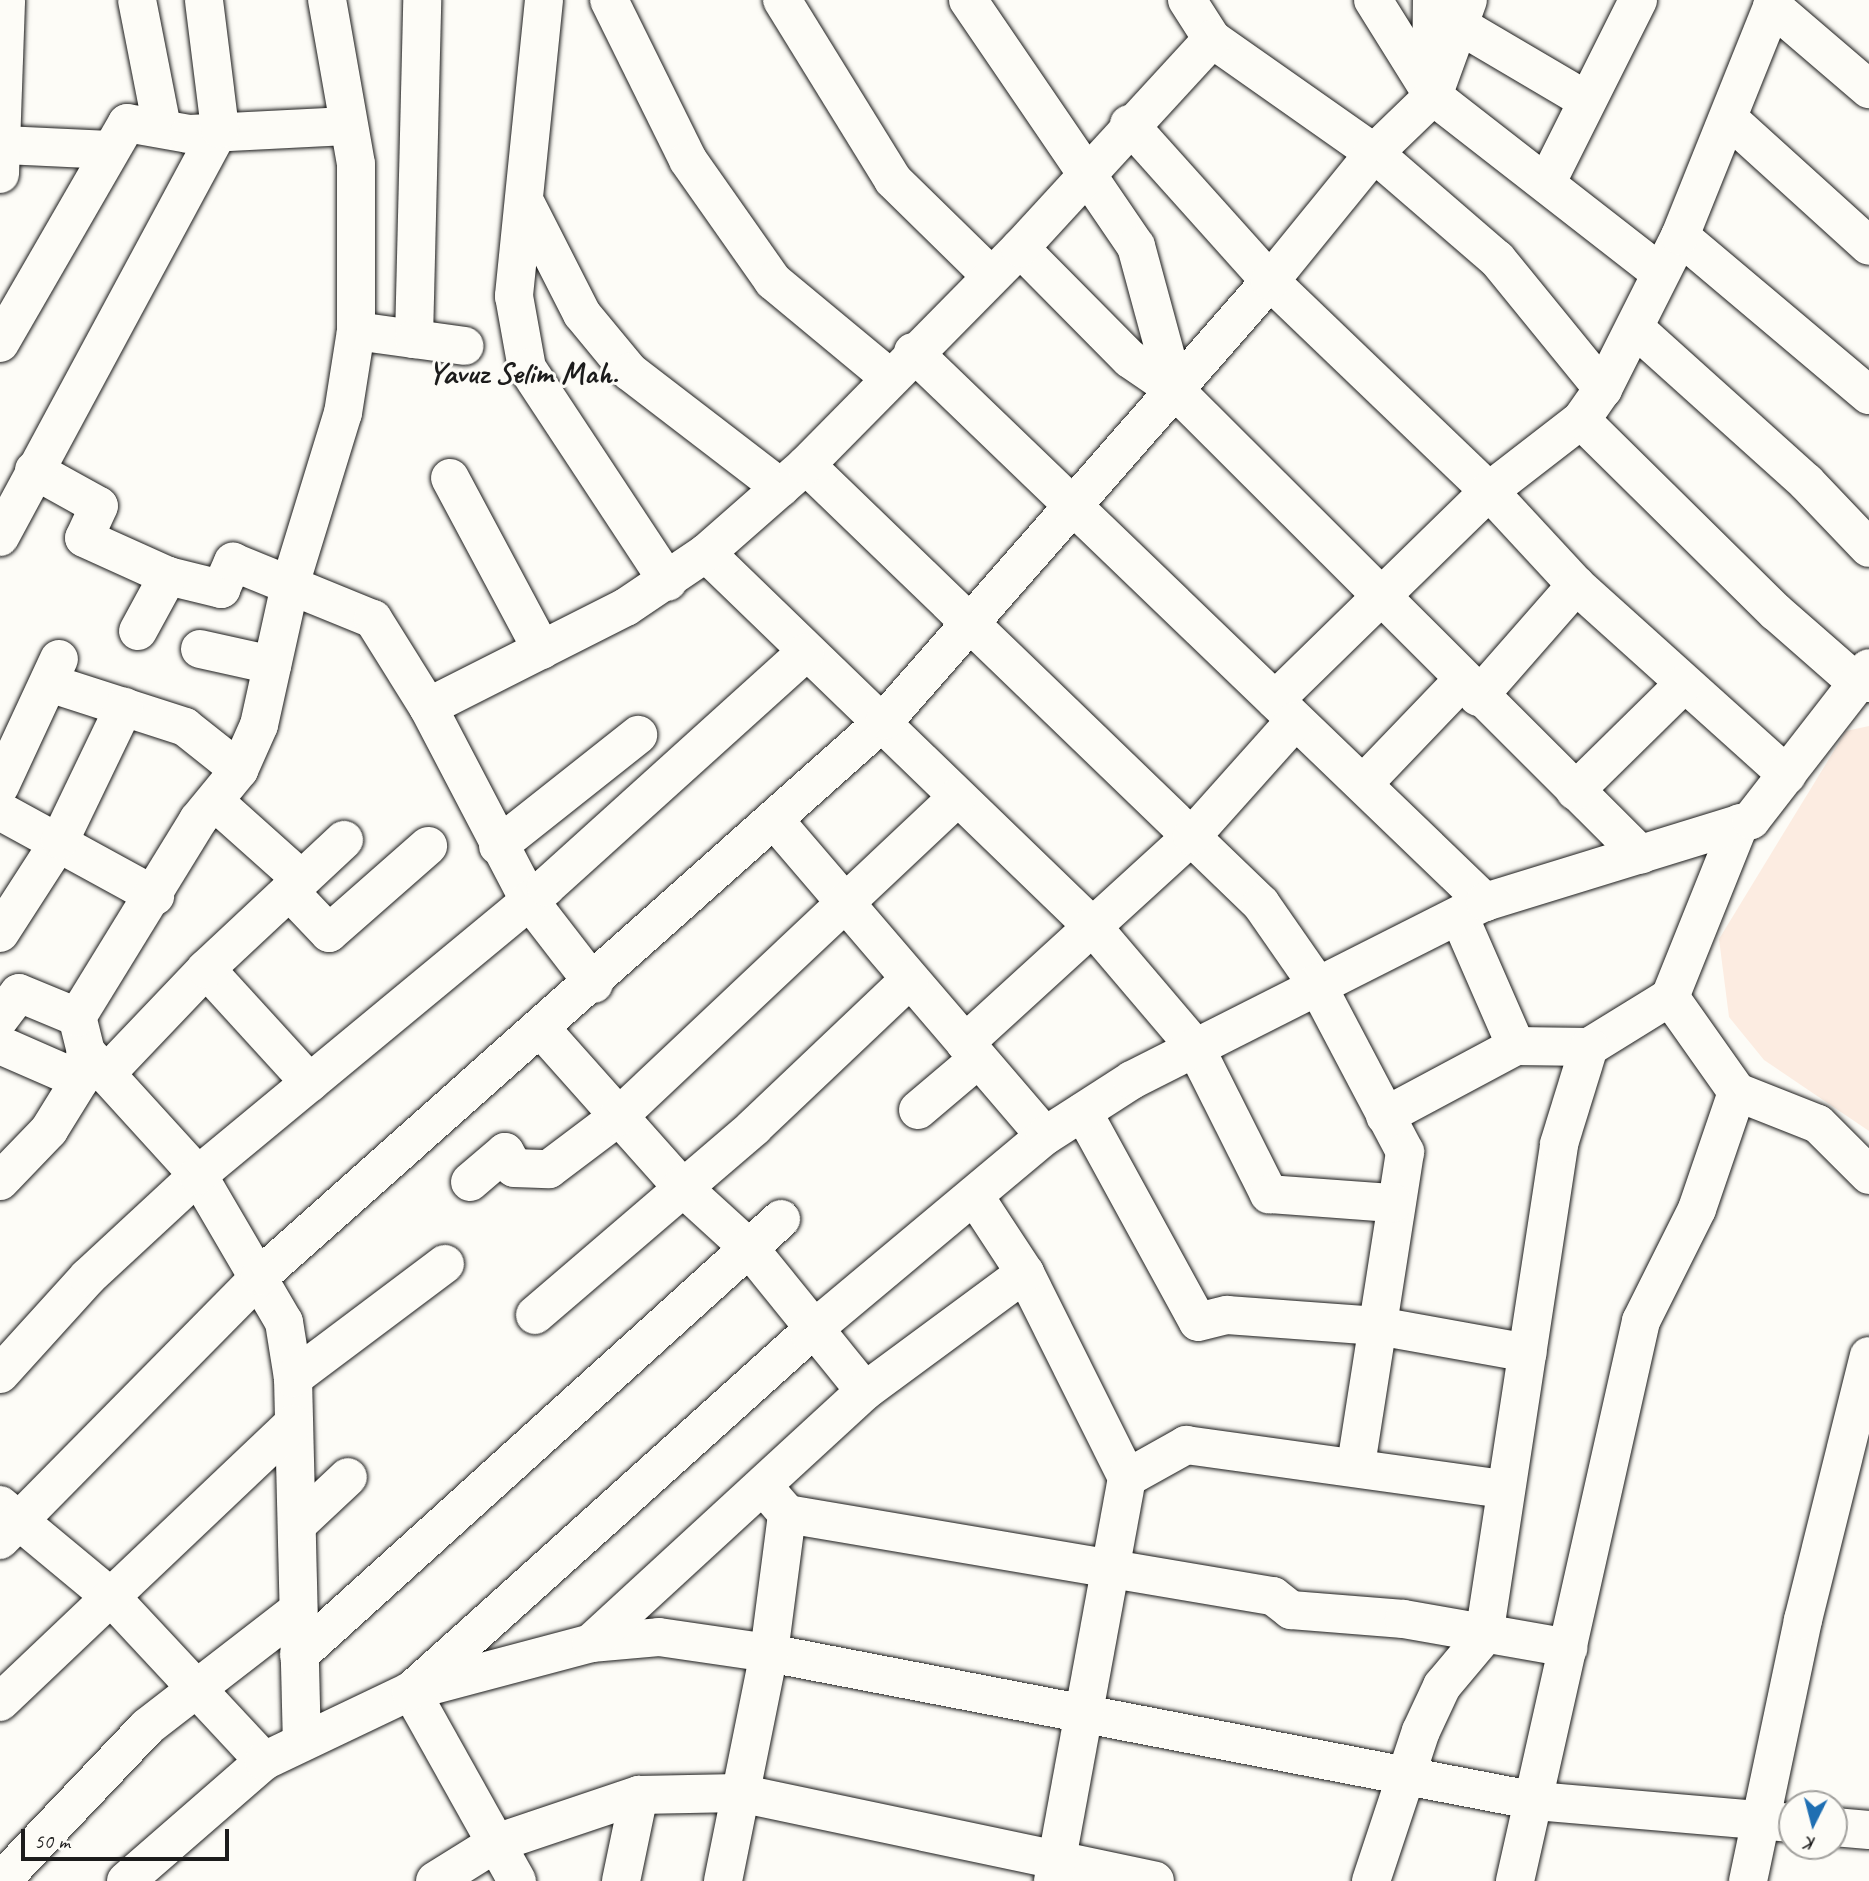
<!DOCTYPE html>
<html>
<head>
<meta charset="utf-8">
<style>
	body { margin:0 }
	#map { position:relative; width:1869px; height:1881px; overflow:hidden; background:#fdfcf7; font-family:Caveat,sans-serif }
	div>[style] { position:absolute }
	.built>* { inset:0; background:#fcece1 }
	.roads { filter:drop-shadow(0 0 2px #1c1c1c) drop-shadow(0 0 2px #1c1c1c) }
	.minor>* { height:38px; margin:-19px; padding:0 19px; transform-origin:19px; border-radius:19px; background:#fdfcf7 }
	span { translate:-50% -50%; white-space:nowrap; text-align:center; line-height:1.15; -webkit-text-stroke:6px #fdfcf7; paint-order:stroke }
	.district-label { font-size:32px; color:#1c1c1c; font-weight:700 }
	.north { position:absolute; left:1778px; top:1790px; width:70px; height:70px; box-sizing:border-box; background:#fdfcf7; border:2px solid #a3a29f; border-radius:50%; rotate:186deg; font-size:19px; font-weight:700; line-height:28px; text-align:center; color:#1c1c1c }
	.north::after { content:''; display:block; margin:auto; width:24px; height:32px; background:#1f6fb2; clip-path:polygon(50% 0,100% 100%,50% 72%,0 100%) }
	.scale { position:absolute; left:21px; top:1829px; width:208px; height:32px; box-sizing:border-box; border:4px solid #1c1c1c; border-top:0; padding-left:9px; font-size:21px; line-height:24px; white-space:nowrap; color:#1c1c1c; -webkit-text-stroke:5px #fdfcf7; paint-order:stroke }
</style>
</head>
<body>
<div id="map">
	<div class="built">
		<i style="clip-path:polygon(1869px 726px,1869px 1131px,1764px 1060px,1729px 1017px,1719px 939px,1846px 731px)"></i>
	</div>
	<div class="roads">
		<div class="minor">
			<i style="left:137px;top:0;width:130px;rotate:78.9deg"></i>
			<i style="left:544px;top:0;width:298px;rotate:95.8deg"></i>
			<i style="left:514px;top:296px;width:73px;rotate:79.8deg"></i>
			<i style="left:527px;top:368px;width:256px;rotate:56.6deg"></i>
			<i style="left:609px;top:0;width:178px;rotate:63.7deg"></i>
			<i style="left:688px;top:160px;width:148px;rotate:54.9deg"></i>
			<i style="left:773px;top:281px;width:152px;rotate:39.7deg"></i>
			<i style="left:782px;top:0;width:211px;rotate:58.3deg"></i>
			<i style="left:893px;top:180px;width:136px;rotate:44.4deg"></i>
			<i style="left:968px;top:0;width:298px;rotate:55.7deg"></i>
			<i style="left:1136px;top:246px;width:149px;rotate:74.8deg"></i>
			<i style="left:1187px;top:0;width:46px;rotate:57.3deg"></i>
			<i style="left:1212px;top:39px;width:198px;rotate:35.1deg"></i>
			<i style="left:1374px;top:153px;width:162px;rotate:40.8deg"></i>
			<i style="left:1497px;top:259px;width:168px;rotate:50.8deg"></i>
			<i style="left:1373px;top:0;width:113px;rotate:58deg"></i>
			<i style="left:1433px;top:96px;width:286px;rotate:37.9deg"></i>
			<i style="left:1772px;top:6px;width:128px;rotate:40.6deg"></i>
			<i style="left:1457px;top:24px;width:150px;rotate:30.5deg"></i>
			<i style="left:1431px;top:78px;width:78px;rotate:-89.3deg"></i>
			<i style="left:1728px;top:118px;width:190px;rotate:42.2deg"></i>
			<i style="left:1129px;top:124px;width:211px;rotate:48.1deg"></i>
			<i style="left:1270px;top:281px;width:303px;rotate:43.8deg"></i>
			<i style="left:1489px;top:491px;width:128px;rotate:47.2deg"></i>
			<i style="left:1576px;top:585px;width:284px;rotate:42deg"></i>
			<i style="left:2px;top:145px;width:105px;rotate:2.7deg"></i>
			<i style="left:0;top:174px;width:174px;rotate:-88deg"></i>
			<i style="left:1548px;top:180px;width:201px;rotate:-63.4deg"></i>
			<i style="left:527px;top:206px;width:121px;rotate:63deg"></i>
			<i style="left:582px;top:314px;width:75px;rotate:50.4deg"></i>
			<i style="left:630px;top:372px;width:190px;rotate:37.5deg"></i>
			<i style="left:1680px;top:236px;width:247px;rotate:40.1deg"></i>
			<i style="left:1020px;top:248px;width:156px;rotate:45.3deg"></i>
			<i style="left:1130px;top:359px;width:55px;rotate:34.6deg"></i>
			<i style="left:1175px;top:390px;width:658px;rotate:44.94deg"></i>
			<i style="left:1636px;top:329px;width:229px;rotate:42deg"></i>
			<i style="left:1806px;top:482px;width:91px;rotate:46.3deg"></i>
			<i style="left:356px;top:331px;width:59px;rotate:7.9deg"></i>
			<i style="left:414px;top:339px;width:339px;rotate:-88.6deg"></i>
			<i style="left:414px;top:339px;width:51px;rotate:7.8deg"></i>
			<i style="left:0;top:343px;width:254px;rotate:-60deg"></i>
			<i style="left:127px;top:123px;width:63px;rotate:10.1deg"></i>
			<i style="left:189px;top:134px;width:159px;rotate:-2.9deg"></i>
			<i style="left:913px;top:352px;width:794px;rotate:43.88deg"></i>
			<i style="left:1581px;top:420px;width:274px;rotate:44.6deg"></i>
			<i style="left:1776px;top:612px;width:108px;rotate:41.2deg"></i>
			<i style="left:1857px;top:683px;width:12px"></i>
			<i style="left:806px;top:465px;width:632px;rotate:43.97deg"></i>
			<i style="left:1261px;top:904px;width:96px;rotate:55.2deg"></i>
			<i style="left:1316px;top:983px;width:191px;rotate:62.2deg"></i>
			<i style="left:1405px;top:1152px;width:318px;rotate:98.9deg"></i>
			<i style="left:34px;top:470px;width:74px;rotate:29deg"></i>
			<i style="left:99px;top:506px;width:35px;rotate:115deg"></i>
			<i style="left:84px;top:538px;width:92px;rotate:24.3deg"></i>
			<i style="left:168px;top:576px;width:55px;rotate:13.8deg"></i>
			<i style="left:221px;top:589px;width:30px;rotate:-66deg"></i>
			<i style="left:233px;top:562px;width:151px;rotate:22.2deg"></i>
			<i style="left:373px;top:619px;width:104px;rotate:58deg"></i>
			<i style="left:428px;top:707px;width:218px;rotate:62.4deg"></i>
			<i style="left:529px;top:900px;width:106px;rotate:52.3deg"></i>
			<i style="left:450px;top:478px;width:195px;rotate:61.9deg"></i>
			<i style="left:0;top:537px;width:464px;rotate:-61.7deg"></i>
			<i style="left:220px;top:129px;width:130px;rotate:-97.1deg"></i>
			<i style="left:706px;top:553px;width:537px;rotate:44.02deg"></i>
			<i style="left:1092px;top:926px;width:159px;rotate:49.6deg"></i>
			<i style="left:1195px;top:1047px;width:165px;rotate:63.3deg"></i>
			<i style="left:1269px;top:1194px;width:124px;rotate:4.2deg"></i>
			<i style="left:138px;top:631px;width:63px;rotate:-61.4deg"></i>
			<i style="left:200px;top:649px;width:74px;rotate:12.5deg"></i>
			<i style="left:49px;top:683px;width:143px;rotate:17.9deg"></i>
			<i style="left:185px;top:727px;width:69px;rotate:38.5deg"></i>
			<i style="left:1478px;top:697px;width:149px;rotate:-48.8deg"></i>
			<i style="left:1275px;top:700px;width:299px;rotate:-44.3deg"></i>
			<i style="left:1489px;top:491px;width:116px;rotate:-37.7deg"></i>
			<i style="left:1581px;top:420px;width:38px;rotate:-55deg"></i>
			<i style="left:1603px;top:389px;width:171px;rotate:-63.3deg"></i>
			<i style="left:1680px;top:236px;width:254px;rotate:-68.1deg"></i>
			<i style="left:428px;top:707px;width:222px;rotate:-26.8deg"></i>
			<i style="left:626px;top:607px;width:97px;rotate:-34deg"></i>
			<i style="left:706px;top:553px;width:133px;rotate:-41.3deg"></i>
			<i style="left:806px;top:465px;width:305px;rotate:-45.4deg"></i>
			<i style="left:1020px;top:248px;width:284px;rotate:-47.4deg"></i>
			<i style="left:1365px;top:782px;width:139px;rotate:-46.2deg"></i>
			<i style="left:0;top:786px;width:140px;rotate:-65.1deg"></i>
			<i style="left:1575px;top:791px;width:150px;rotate:-44.5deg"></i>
			<i style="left:215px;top:802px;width:115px;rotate:41.8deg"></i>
			<i style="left:0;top:811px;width:177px;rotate:28.7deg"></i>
			<i style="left:776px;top:822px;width:413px;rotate:49.4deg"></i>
			<i style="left:1740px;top:823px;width:188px;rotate:111.9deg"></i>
			<i style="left:1670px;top:997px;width:116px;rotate:54.8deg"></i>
			<i style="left:1737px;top:1092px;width:87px;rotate:21.6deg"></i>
			<i style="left:1818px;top:1124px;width:72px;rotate:45deg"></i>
			<i style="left:498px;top:846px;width:179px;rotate:-38.4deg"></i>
			<i style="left:289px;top:891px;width:58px;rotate:46.4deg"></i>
			<i style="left:329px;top:933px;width:132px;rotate:-41.3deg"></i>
			<i style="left:1460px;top:918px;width:140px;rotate:66.4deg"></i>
			<i style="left:0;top:933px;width:111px;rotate:-57.2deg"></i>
			<i style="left:60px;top:840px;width:148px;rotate:-64.3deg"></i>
			<i style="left:206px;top:969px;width:154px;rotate:47.6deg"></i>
			<i style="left:0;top:1018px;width:31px;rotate:-53deg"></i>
			<i style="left:19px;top:993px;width:63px;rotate:22.5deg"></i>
			<i style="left:543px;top:1031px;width:208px;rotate:48.3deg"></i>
			<i style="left:681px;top:1186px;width:92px;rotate:42.4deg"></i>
			<i style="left:749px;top:1248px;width:184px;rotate:51deg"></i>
			<i style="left:965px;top:1043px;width:307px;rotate:-42.4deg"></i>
			<i style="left:1192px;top:836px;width:154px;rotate:-48.2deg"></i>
			<i style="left:0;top:1045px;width:87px;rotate:23.6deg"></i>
			<i style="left:86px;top:1052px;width:166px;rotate:47.7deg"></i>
			<i style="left:198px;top:1175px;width:170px;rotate:59.7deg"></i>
			<i style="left:284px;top:1322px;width:57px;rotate:80.9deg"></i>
			<i style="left:293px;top:1378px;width:364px;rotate:88.6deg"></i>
			<i style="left:106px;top:1074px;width:145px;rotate:-46.4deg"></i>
			<i style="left:206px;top:969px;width:189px;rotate:-43.1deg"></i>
			<i style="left:918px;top:1110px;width:77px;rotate:-40.3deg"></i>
			<i style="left:1083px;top:1112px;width:239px;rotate:61.3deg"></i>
			<i style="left:1198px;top:1322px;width:30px;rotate:-14deg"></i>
			<i style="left:1227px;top:1315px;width:151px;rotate:4.2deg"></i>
			<i style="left:1378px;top:1326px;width:152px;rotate:10.2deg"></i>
			<i style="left:1385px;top:1116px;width:149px;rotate:-28.1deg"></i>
			<i style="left:1516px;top:1046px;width:73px;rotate:0.8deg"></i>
			<i style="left:1589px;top:1047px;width:95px;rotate:-31.7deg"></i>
			<i style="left:0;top:1181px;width:71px;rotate:-46.1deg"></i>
			<i style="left:49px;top:1130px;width:59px;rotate:-58.2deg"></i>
			<i style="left:80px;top:1080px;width:29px;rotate:-78deg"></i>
			<i style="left:86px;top:1052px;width:36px;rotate:-104deg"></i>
			<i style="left:77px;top:1017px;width:231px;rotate:-58.4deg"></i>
			<i style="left:198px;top:820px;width:65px;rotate:-50.6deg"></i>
			<i style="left:239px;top:770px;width:49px;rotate:-66deg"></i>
			<i style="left:259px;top:725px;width:143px;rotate:-77.5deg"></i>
			<i style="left:290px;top:585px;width:180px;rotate:-72.9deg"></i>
			<i style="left:343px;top:413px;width:83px;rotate:-81deg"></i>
			<i style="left:356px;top:331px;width:167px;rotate:-90deg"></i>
			<i style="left:356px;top:164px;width:167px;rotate:-100deg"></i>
			<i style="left:470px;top:1182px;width:46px;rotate:-40.6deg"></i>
			<i style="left:505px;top:1152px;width:18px;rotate:61deg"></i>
			<i style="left:514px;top:1168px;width:35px;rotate:2deg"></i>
			<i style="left:549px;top:1169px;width:86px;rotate:-37deg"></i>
			<i style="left:618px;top:1117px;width:465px;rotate:-43.3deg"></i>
			<i style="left:1025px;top:1273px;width:229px;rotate:63.5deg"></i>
			<i style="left:535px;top:1315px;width:289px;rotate:-40.6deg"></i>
			<i style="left:754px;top:1127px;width:214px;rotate:-43.5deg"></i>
			<i style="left:0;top:1374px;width:131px;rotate:-47.8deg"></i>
			<i style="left:88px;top:1277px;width:150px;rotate:-42.8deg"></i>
			<i style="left:198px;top:1175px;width:452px;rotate:-39.6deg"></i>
			<i style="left:546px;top:887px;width:349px;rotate:-42.1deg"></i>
			<i style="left:293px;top:1378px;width:190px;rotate:-36.9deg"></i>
			<i style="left:763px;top:1486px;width:37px;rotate:49deg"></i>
			<i style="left:787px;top:1514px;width:493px;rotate:9.6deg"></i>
			<i style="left:1273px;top:1596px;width:23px;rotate:38deg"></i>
			<i style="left:1291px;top:1610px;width:113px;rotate:4.6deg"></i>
			<i style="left:1404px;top:1619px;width:167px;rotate:10deg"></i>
			<i style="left:0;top:1505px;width:146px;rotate:39.7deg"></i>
			<i style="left:112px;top:1598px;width:223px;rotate:47deg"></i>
			<i style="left:299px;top:1523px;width:67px;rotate:-43.2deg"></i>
			<i style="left:0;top:1540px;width:371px;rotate:-45.4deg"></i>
			<i style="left:260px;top:1276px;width:837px;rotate:-41.66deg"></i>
			<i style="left:885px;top:720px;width:584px;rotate:-48.75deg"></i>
			<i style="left:1270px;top:281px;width:165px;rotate:-50.9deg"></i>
			<i style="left:1374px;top:153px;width:82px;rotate:-44deg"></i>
			<i style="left:1433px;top:96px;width:102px;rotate:-70deg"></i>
			<i style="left:591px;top:1643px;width:68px;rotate:-5deg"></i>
			<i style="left:659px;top:1637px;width:111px;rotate:8.3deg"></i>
			<i style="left:769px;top:1653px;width:781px;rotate:10.92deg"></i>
			<i style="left:1536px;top:1801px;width:257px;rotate:4.9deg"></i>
			<i style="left:299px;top:1655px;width:650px;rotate:-42.13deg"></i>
			<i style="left:0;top:1702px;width:404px;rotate:-43.5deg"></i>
			<i style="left:1834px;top:1827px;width:35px;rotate:5deg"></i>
			<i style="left:1px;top:1881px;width:212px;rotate:-46.5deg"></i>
			<i style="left:147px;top:1727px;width:190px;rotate:-37.7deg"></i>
			<i style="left:126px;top:1881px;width:183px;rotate:-41deg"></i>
			<i style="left:264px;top:1761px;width:163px;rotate:-25.5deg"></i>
			<i style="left:411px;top:1691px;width:186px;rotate:-14.9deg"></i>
			<i style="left:591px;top:1643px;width:372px;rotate:-42.6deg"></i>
			<i style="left:865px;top:1391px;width:199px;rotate:-36.4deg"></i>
			<i style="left:1025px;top:1273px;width:91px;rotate:-123.3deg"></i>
			<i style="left:435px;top:1881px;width:72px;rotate:-31.9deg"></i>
			<i style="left:496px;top:1843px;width:151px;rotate:-18.6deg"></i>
			<i style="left:639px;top:1795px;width:100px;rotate:-1.1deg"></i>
			<i style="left:739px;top:1793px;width:425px;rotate:11.9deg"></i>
			<i style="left:517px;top:1881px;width:218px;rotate:-119.2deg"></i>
			<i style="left:411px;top:1691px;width:535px;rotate:-41.97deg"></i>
			<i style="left:809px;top:1333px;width:307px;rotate:-39.9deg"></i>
			<i style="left:1045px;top:1136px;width:103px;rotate:-32.8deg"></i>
			<i style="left:1132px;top:1080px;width:395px;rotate:-26.8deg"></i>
			<i style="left:1485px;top:902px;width:278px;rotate:-17.1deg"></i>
			<i style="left:1751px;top:820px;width:192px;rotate:-52.2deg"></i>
			<i style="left:621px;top:1881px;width:88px;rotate:-78.2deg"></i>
			<i style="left:723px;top:1881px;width:233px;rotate:-78.6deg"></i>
			<i style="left:769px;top:1653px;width:140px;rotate:-82.6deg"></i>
			<i style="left:1053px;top:1881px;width:410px;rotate:-79.6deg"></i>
			<i style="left:1127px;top:1478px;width:68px;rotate:-29.2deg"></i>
			<i style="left:1186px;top:1445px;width:322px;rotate:7.9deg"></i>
			<i style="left:1371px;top:1881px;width:158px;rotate:-71.6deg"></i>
			<i style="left:1421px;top:1731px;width:50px;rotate:-65deg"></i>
			<i style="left:1442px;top:1686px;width:65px;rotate:-50deg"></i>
			<i style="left:1484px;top:1636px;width:498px;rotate:-81.3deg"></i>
			<i style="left:1559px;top:1144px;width:102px;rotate:-72.8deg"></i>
			<i style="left:1515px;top:1881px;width:574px;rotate:-77.32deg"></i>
			<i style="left:1641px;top:1321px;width:125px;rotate:-63.4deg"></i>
			<i style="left:1697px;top:1209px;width:124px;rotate:-71.1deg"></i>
			<i style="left:1748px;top:1881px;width:267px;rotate:-78.1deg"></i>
			<i style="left:1803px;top:1620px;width:272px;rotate:-76deg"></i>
		</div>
	</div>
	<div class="district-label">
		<span style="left:523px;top:373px">Yavuz Selim Mah.</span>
	</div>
	<div class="north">K</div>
	<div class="scale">50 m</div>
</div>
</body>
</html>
